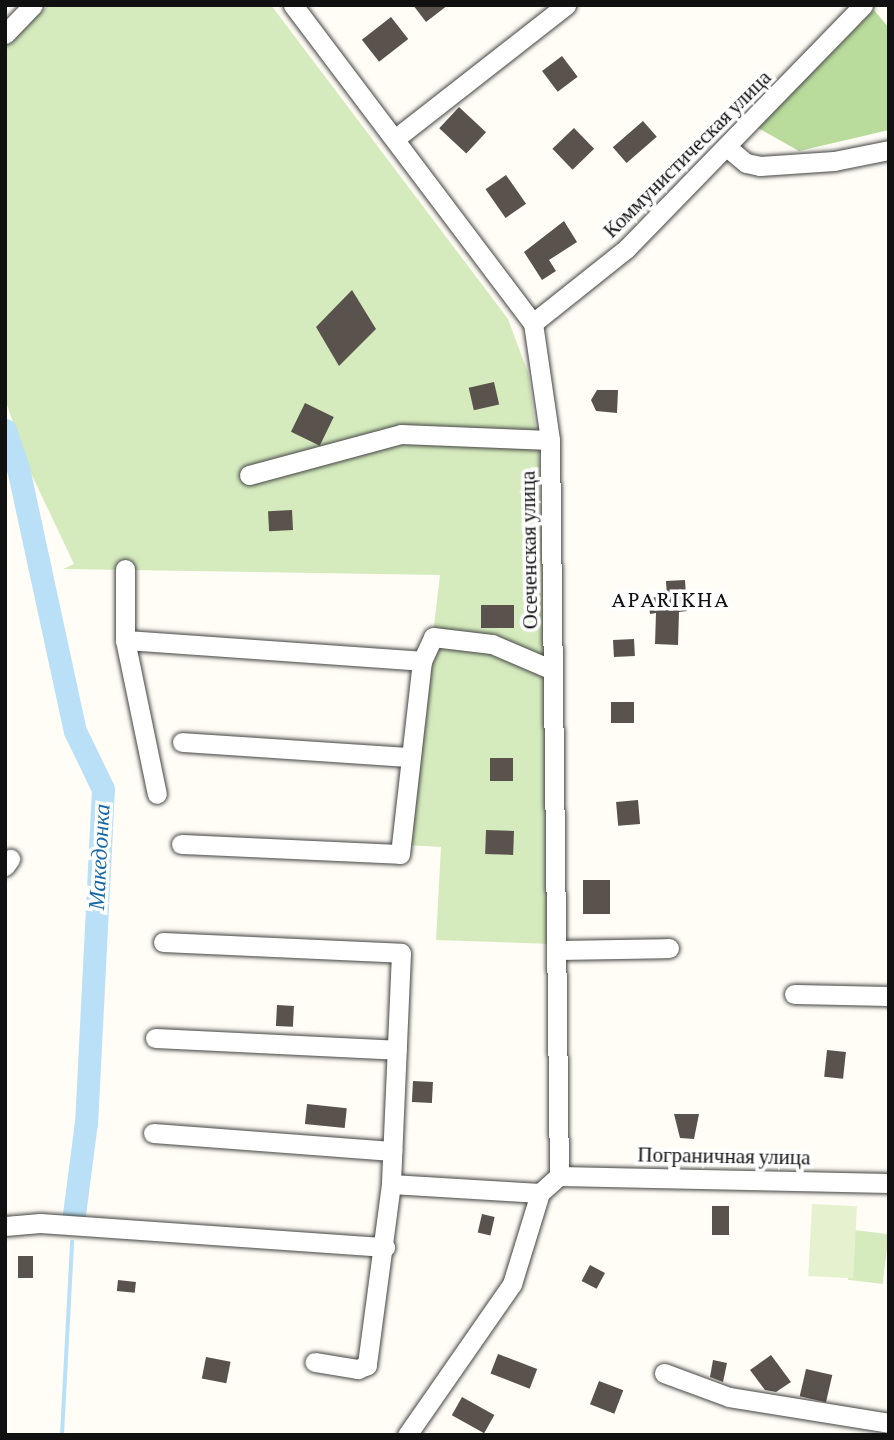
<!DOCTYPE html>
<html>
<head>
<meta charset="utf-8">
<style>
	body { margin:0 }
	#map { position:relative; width:894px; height:1440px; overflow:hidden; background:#fffdf5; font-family:"Crimson Pro",serif }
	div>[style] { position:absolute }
	.green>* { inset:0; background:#d5ebbd; transform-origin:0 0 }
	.forest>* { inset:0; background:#b9dc9c }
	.pitch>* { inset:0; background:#e6f2cf; transform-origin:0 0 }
	.stream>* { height:3.5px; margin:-1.75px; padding:0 1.75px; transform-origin:1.75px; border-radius:1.75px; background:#b9e0f7 }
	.river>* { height:23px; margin:-11.5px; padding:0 11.5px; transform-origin:11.5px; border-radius:11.5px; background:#b9e0f7 }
	.building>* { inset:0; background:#5a524d; transform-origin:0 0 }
	.roads { filter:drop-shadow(0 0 2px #444) drop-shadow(0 0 2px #444) }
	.minor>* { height:19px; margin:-9.5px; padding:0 9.5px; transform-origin:9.5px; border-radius:9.5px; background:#fff }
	span { translate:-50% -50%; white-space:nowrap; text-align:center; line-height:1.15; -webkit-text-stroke:7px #fff; paint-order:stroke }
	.street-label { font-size:21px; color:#111 }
	.water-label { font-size:23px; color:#1768a6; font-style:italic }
	.quarter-label { font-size:24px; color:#111; letter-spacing:2px }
	.frame { position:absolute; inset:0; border:7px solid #111; pointer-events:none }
</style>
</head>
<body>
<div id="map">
	<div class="green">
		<i style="clip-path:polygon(49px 5px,271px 5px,508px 319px,528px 373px,539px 453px,552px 944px,436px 940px,441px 847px,408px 845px,440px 575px,63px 569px,74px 564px,29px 469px,5px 399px,5px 43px)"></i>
		<i style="left:854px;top:1230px;width:35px;height:50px;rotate:7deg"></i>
	</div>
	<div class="forest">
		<i style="clip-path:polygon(874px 10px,889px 28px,889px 130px,799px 151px,758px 128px)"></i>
	</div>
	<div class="pitch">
		<i style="left:812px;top:1204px;width:45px;height:72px;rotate:3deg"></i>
	</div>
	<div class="stream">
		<i style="left:62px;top:1435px;width:193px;rotate:-87deg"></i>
	</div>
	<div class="river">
		<i style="left:5px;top:430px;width:40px;rotate:71.1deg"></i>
		<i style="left:18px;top:468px;width:269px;rotate:77.8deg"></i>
		<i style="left:75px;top:731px;width:64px;rotate:64.2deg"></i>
		<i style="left:103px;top:789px;width:333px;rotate:92.9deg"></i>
		<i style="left:86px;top:1122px;width:93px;rotate:97.4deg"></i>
	</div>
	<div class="building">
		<i style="clip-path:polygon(413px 5px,448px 5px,426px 22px)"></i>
		<i style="left:391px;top:17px;width:28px;height:37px;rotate:52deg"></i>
		<i style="left:562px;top:56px;width:26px;height:25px;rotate:53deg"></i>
		<i style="left:459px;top:107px;width:37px;height:29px;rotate:43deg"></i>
		<i style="left:643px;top:121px;width:21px;height:40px;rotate:49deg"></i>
		<i style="left:574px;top:128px;width:29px;height:30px;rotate:46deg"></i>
		<i style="left:506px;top:175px;width:35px;height:25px;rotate:55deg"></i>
		<i style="clip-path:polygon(564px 221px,577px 242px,549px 260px,556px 271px,542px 280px,524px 252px)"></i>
		<i style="clip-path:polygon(352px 290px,376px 329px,339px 366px,316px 327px)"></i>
		<i style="left:494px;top:382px;width:23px;height:26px;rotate:77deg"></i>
		<i style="clip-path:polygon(597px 390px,618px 390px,617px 413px,596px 411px,591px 400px)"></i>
		<i style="left:305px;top:403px;width:32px;height:32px;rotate:26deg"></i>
		<i style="left:292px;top:510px;width:20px;height:24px;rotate:87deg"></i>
		<i style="clip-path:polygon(685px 580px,687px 611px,679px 612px,678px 645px,655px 644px,656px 613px,650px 614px,648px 598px,667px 596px,666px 581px)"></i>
		<i style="left:481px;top:605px;width:33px;height:23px"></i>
		<i style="left:634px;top:639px;width:17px;height:21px;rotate:87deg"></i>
		<i style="left:634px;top:702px;width:21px;height:23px;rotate:90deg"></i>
		<i style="left:513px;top:758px;width:23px;height:23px;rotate:90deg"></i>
		<i style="left:638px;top:800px;width:24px;height:22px;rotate:85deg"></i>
		<i style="left:486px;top:830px;width:28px;height:24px;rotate:2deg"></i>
		<i style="left:583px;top:880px;width:27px;height:34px"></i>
		<i style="left:277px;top:1005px;width:17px;height:21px;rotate:3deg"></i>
		<i style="left:827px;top:1050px;width:19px;height:27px;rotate:6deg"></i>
		<i style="left:413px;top:1081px;width:20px;height:21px;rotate:3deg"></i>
		<i style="left:307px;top:1104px;width:40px;height:20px;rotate:6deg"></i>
		<i style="clip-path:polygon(674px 1114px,699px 1114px,694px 1139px,680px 1138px)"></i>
		<i style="left:712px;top:1206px;width:17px;height:29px"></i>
		<i style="left:482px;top:1214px;width:13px;height:19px;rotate:13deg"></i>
		<i style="left:18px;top:1256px;width:15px;height:22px"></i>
		<i style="left:590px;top:1265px;width:17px;height:18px;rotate:28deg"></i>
		<i style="left:118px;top:1280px;width:18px;height:11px;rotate:6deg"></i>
		<i style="left:498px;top:1354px;width:42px;height:21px;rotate:21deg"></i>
		<i style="clip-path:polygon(771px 1355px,791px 1382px,776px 1392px,765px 1390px,750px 1370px)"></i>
		<i style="left:206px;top:1357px;width:25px;height:22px;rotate:11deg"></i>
		<i style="clip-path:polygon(713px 1360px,727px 1363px,723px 1382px,710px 1377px)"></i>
		<i style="left:806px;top:1369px;width:27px;height:28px;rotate:13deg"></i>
		<i style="left:599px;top:1381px;width:26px;height:25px;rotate:21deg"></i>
		<i style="left:462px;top:1397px;width:37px;height:21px;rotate:29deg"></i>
	</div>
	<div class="roads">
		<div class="minor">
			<i style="left:293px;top:5px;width:398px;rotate:53deg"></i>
			<i style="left:533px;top:323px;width:118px;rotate:81.7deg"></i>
			<i style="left:550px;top:440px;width:736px;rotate:89.3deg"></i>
			<i style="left:5px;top:34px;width:40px;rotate:-46deg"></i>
			<i style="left:396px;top:138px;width:216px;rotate:-38deg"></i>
			<i style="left:728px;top:148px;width:23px;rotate:40deg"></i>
			<i style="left:746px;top:163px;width:14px;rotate:12deg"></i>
			<i style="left:760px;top:166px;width:74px;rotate:-3.9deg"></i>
			<i style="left:834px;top:161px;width:56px;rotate:-11.3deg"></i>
			<i style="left:533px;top:323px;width:119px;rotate:-38.5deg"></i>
			<i style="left:626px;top:249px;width:340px;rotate:-45.8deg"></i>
			<i style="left:249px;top:475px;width:157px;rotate:-15.1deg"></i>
			<i style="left:401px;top:434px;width:149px;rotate:2.3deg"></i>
			<i style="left:125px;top:569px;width:71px;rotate:90deg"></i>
			<i style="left:125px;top:640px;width:157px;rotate:78.3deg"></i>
			<i style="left:125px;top:640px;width:298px;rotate:4deg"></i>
			<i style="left:182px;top:742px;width:228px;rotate:3.8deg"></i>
			<i style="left:181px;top:844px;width:219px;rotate:2.6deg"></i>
			<i style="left:400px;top:854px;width:194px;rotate:-83.5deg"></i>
			<i style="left:422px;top:661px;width:26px;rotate:-65deg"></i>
			<i style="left:433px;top:637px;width:59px;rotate:6.8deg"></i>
			<i style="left:492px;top:644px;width:66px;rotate:23.1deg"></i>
			<i style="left:5px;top:866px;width:9px;rotate:-54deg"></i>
			<i style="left:163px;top:942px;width:238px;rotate:2.6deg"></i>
			<i style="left:401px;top:953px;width:231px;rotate:92.5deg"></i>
			<i style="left:391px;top:1184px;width:183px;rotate:97.6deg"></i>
			<i style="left:367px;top:1365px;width:10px;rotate:156deg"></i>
			<i style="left:358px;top:1369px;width:44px;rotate:-170.8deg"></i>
			<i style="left:558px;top:950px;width:111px;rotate:-1deg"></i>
			<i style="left:794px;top:994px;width:95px;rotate:1.2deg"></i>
			<i style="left:155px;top:1038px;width:242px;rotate:2.8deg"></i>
			<i style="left:153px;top:1133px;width:240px;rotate:4.3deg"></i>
			<i style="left:559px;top:1176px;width:330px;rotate:1.2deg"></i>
			<i style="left:391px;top:1184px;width:149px;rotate:3.5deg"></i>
			<i style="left:5px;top:1226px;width:35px;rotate:-5deg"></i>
			<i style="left:40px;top:1223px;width:346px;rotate:4deg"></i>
			<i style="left:664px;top:1373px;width:69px;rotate:20.3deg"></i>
			<i style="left:729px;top:1397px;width:162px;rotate:9.2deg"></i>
			<i style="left:407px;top:1435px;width:184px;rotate:-55.2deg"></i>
			<i style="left:512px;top:1284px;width:95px;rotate:-72.9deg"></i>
			<i style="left:540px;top:1193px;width:25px;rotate:-42deg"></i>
		</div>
	</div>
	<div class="street-label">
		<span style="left:687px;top:154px;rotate:-45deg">Коммунистическая улица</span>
		<span style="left:529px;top:550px;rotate:-91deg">Осеченская улица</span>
		<span style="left:724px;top:1156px;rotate:1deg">Пограничная улица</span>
	</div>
	<div class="water-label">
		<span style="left:99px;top:857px;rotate:-87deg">Македонка</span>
	</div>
	<div class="quarter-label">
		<span style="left:671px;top:599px">APARIKHA</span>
	</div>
	<div class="frame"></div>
</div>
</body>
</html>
